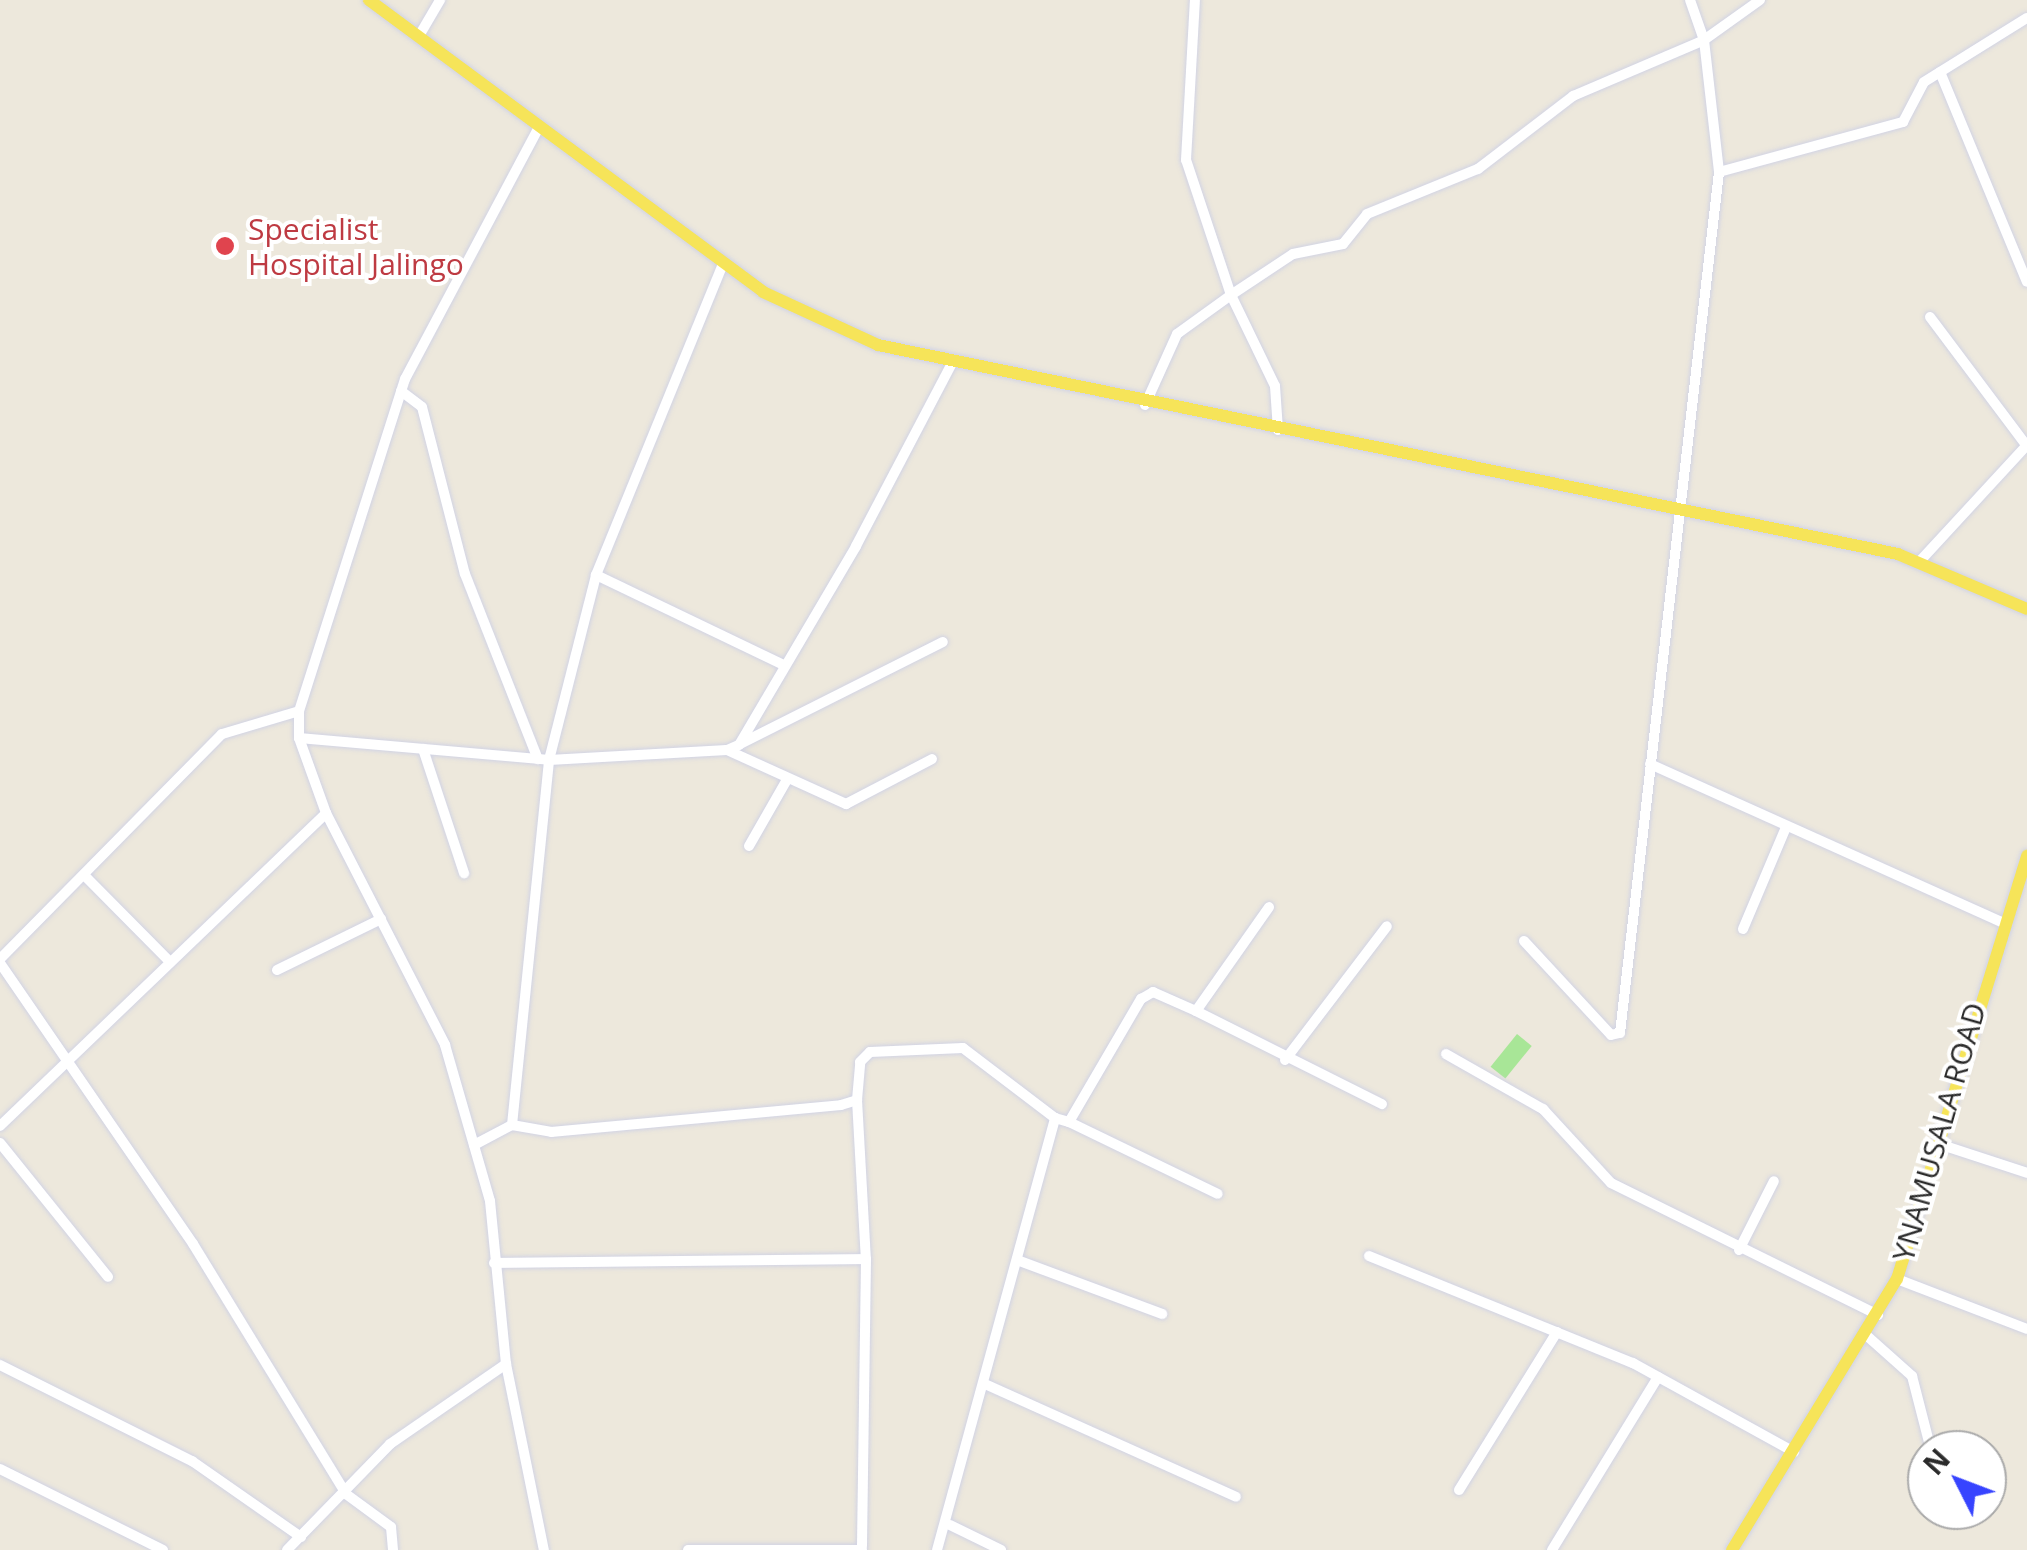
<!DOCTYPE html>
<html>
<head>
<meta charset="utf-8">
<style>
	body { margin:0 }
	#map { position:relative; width:2027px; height:1550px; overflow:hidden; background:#ede8dc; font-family:"Open Sans",sans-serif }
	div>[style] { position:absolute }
	.green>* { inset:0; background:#a8e697; transform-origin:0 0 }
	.roads { filter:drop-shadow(0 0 2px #d1d3e4) drop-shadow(0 0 2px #d1d3e4) }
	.minor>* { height:10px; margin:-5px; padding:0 5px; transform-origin:5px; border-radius:5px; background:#fff }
	.major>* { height:12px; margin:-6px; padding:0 6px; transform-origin:6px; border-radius:6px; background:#f6e459 }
	.dots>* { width:28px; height:28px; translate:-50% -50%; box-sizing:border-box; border:5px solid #fff; border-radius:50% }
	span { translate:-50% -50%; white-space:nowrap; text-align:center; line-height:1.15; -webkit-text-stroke:8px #fff; paint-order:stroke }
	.health-label { font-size:30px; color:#be3a42 }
	.left { translate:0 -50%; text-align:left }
	.street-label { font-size:30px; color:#2b2b2b }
	.north { position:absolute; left:1907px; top:1430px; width:100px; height:100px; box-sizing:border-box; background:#fff; border:2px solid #aaa; border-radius:50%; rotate:312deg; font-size:28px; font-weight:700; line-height:40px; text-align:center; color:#2b2b2b }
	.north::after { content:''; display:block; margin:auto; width:35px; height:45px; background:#3744ff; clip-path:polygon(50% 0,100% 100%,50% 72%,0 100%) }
</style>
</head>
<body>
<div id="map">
	<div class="green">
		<i style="left:1517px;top:1034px;width:19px;height:42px;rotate:39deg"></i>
	</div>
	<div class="roads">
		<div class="minor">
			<i style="left:1760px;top:0;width:69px;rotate:144.5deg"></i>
			<i style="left:1704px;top:40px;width:133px;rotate:83.5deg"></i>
			<i style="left:1719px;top:172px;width:191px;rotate:-15.2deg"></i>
			<i style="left:1903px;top:122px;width:45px;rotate:-62.3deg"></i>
			<i style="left:1924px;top:82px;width:121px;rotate:-31.9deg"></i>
			<i style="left:419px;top:36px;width:42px;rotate:-59.7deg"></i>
			<i style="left:1940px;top:72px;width:227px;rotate:67.5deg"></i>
			<i style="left:539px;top:127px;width:285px;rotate:118deg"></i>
			<i style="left:405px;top:379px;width:349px;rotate:107.7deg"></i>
			<i style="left:299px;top:711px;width:27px;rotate:90deg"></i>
			<i style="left:299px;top:738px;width:80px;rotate:70.2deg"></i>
			<i style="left:326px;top:813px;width:261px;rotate:62.8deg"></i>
			<i style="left:445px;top:1045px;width:162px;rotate:73.9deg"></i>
			<i style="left:490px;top:1201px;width:164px;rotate:84.4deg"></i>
			<i style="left:506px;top:1364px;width:190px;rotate:78.5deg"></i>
			<i style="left:1930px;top:317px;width:161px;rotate:53.1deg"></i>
			<i style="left:401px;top:391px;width:26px;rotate:37deg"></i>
			<i style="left:422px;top:407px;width:172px;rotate:75.6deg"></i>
			<i style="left:465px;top:574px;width:199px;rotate:68.5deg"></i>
			<i style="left:1145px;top:405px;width:78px;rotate:-65.7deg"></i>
			<i style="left:1177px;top:334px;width:67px;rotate:-35.8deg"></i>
			<i style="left:1231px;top:295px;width:142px;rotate:-108.4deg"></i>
			<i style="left:1186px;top:160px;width:160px;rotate:-86.8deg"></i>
			<i style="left:1278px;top:430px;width:44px;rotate:-93.9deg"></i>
			<i style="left:1275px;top:386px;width:101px;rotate:-115.8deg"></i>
			<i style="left:1231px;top:295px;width:74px;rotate:-33.5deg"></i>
			<i style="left:1293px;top:254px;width:51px;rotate:-11.3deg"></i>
			<i style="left:1343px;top:244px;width:38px;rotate:-51deg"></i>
			<i style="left:1367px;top:214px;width:120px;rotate:-22.1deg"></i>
			<i style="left:1478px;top:169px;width:120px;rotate:-37.5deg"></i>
			<i style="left:1573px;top:96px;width:142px;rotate:-23.1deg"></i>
			<i style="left:1704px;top:40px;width:42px;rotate:-109.3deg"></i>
			<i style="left:1920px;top:561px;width:158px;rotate:-47.3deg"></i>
			<i style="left:596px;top:575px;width:206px;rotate:25.6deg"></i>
			<i style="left:299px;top:738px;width:251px;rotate:5deg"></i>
			<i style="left:549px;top:760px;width:178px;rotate:-3.2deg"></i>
			<i style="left:727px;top:750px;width:131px;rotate:24.4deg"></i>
			<i style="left:846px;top:804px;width:97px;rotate:-27.6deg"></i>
			<i style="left:740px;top:744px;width:227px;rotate:-26.7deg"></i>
			<i style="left:423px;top:749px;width:131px;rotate:71.7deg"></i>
			<i style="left:727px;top:750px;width:13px;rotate:-23deg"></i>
			<i style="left:739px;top:745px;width:231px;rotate:-59.5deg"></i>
			<i style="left:856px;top:546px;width:204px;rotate:-62.3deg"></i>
			<i style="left:1650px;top:764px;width:385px;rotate:24.2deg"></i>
			<i style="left:749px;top:846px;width:78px;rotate:-60.2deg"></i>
			<i style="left:84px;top:875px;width:121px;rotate:45.3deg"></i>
			<i style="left:1743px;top:929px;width:111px;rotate:-67.1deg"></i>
			<i style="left:1524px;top:941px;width:128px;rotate:47.2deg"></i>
			<i style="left:1611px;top:1035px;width:9px;rotate:-13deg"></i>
			<i style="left:1620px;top:1033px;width:867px;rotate:-83.44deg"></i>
			<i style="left:0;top:959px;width:316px;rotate:-45.4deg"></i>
			<i style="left:222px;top:734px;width:80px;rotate:-16.6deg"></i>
			<i style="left:0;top:963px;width:341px;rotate:55.5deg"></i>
			<i style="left:193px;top:1244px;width:293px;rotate:58.5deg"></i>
			<i style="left:346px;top:1494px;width:56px;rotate:36.3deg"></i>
			<i style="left:391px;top:1527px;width:23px;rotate:85deg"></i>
			<i style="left:277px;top:970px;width:116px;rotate:-26.1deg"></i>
			<i style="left:1196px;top:1011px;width:127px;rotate:-54.9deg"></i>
			<i style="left:1446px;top:1054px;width:112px;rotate:29.6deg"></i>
			<i style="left:1543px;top:1109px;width:100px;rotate:47.4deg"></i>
			<i style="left:1611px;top:1183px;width:298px;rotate:26.3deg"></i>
			<i style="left:1285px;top:1060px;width:168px;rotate:-52.7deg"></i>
			<i style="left:857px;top:1100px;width:159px;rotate:86.8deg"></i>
			<i style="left:1069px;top:1122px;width:165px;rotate:25.8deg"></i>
			<i style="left:512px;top:1125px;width:367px;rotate:-84.2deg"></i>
			<i style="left:549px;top:760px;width:191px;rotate:-75.7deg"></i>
			<i style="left:596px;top:575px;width:336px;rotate:-67.8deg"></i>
			<i style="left:0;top:1126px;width:452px;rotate:-43.8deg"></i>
			<i style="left:0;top:1143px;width:172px;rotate:51.1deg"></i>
			<i style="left:1939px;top:1144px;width:93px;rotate:18.2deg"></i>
			<i style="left:474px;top:1145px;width:43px;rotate:-27.8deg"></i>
			<i style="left:512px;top:1125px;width:40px;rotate:10deg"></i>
			<i style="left:551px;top:1132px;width:291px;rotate:-5.3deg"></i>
			<i style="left:841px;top:1105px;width:17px;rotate:-17deg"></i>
			<i style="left:857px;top:1100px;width:38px;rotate:-85deg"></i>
			<i style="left:860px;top:1062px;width:14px;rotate:-45deg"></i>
			<i style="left:870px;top:1052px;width:93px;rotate:-2.5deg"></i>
			<i style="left:963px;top:1048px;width:116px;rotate:37.3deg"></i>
			<i style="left:1739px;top:1250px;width:77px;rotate:-63.1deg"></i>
			<i style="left:1369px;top:1256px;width:285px;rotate:22.1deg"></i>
			<i style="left:1633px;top:1363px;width:184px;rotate:28.9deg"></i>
			<i style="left:1017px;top:1260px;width:155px;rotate:20.4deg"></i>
			<i style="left:494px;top:1263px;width:372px;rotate:-0.6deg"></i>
			<i style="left:866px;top:1259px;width:287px;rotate:90.8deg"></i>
			<i style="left:1897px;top:1279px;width:139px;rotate:21deg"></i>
			<i style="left:1866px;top:1335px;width:62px;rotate:41.7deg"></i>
			<i style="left:1912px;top:1376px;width:76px;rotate:75.6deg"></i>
			<i style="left:0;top:1365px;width:215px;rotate:26.6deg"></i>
			<i style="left:192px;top:1461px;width:133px;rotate:34.9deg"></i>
			<i style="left:985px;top:1384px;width:275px;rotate:24.2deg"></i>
			<i style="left:0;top:1469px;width:182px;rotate:26.4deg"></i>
			<i style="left:1459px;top:1490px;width:186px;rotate:-58.2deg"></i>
			<i style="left:1947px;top:1510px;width:5px;rotate:79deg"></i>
			<i style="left:950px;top:1525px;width:57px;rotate:26.1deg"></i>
			<i style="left:287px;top:1550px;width:148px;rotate:-45.8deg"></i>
			<i style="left:390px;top:1444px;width:141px;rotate:-34.6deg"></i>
			<i style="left:688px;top:1550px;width:174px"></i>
			<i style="left:937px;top:1550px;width:448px;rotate:-74.7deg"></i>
			<i style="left:1055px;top:1118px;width:15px;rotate:16deg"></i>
			<i style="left:1069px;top:1122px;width:143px;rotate:-59.7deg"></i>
			<i style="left:1141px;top:999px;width:14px;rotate:-30deg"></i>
			<i style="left:1153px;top:992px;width:47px;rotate:23.8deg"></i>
			<i style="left:1196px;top:1011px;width:208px;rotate:26.6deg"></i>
			<i style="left:1552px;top:1550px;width:203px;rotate:-58.5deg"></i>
		</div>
		<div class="major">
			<i style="left:369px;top:0;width:490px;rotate:36.5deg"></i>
			<i style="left:763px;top:292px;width:127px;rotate:24.7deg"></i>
			<i style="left:878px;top:345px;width:1041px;rotate:11.58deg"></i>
			<i style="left:1898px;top:554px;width:140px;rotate:23.1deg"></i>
			<i style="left:1732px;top:1550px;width:317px;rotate:-58.7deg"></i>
			<i style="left:1897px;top:1279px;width:443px;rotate:-72.9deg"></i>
		</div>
	</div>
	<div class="dots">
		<i style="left:225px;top:246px;background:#e0444e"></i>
	</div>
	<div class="health-label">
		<span class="left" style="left:248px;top:246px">Specialist<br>Hospital Jalingo</span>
	</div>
	<div class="street-label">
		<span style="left:1939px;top:1132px;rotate:-74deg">YNAMUSALA ROAD</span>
	</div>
	<div class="north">N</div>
</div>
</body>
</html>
